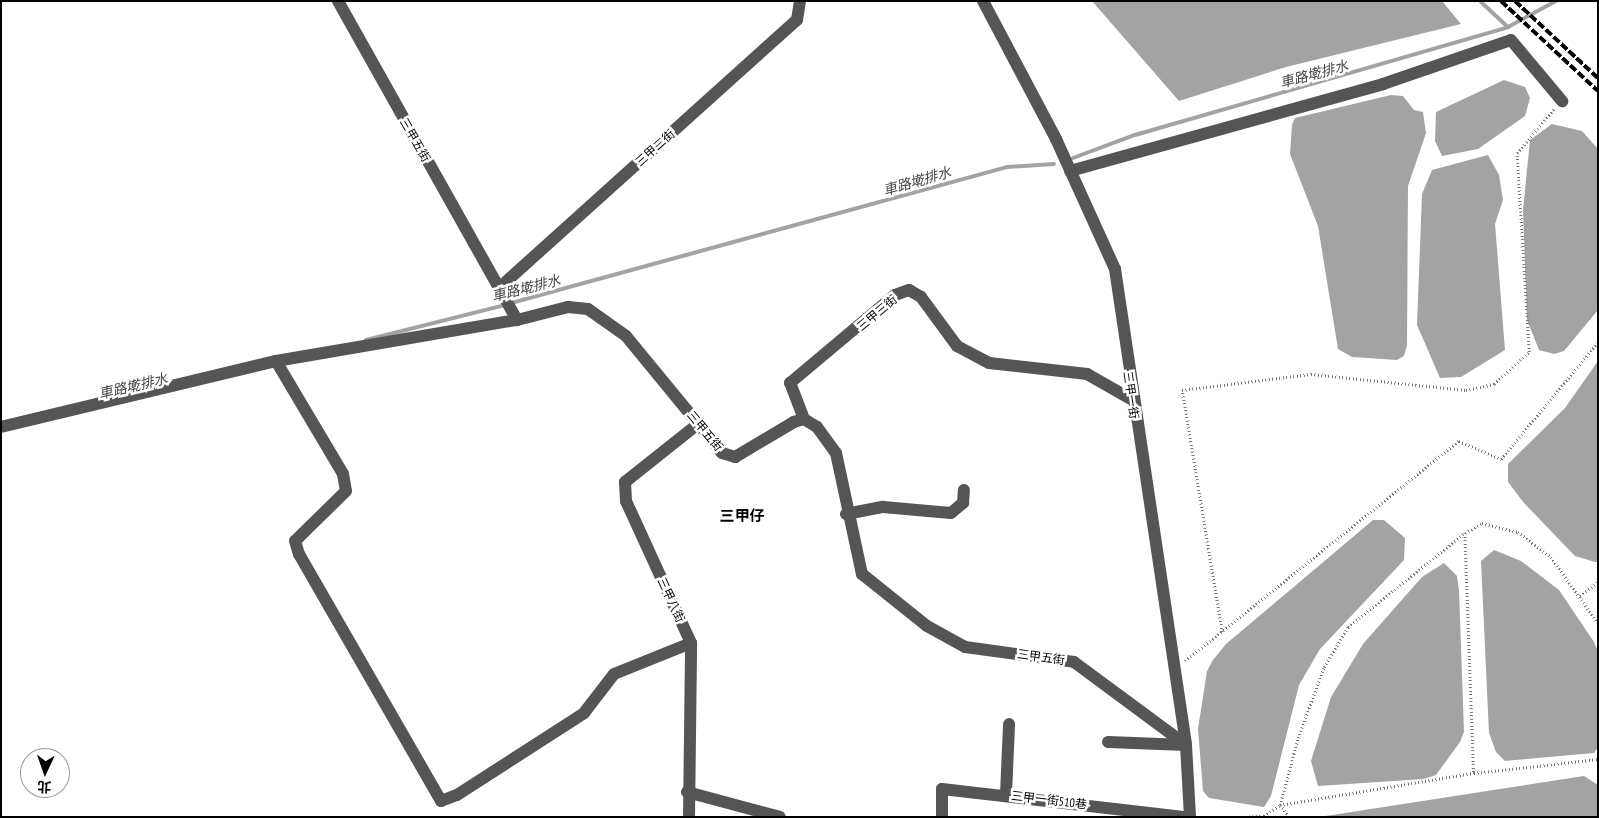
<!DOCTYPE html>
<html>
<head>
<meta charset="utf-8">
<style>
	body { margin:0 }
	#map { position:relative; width:1599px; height:818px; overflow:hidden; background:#fff; font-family:"PT Sans Narrow","Noto Sans TC",sans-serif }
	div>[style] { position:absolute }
	.water>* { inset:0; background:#a3a3a3 }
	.stream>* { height:4px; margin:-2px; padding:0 2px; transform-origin:2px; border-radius:2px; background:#a3a3a3 }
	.path>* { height:2.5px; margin-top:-1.25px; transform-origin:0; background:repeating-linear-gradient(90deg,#777 0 1px,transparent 0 3.5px) }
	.minor>* { height:12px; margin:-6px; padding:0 6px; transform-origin:6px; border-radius:6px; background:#555 }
	.rail>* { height:4px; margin-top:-2px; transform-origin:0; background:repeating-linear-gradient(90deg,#000 0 8px,transparent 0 10.5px) }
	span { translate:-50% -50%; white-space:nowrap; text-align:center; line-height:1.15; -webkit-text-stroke:5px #fff; paint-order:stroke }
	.street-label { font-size:12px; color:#000 }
	.water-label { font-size:14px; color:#444; font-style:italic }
	.quarter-label { font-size:15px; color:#000; font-weight:700 }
	.frame { position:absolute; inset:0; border:2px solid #000; pointer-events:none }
	.north { position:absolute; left:20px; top:748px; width:50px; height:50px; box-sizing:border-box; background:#fff; border:1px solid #999; border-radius:50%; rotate:183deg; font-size:14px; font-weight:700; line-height:20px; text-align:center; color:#000 }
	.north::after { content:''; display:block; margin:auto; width:18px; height:22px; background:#000; clip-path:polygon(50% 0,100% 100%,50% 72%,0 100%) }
</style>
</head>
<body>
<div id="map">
	<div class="water">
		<i style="clip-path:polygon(1092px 1px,1442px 1px,1461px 24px,1286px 67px,1179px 101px)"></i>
		<i style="clip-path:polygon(1504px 80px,1525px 87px,1530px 98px,1525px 116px,1478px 149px,1442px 156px,1435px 141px,1436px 112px)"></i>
		<i style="clip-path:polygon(1391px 95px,1403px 96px,1414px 110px,1423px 112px,1426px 133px,1408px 186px,1407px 345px,1404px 356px,1397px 360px,1352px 357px,1338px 349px,1318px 226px,1290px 154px,1292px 125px,1295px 118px)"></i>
		<i style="clip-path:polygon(1552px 124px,1582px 131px,1598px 149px,1598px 310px,1564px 351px,1554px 354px,1539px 350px,1527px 320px,1523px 210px,1530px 140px)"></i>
		<i style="clip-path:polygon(1488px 155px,1499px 175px,1503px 200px,1495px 224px,1505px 350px,1461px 377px,1440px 378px,1417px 325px,1422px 194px,1432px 170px)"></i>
		<i style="clip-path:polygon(1598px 361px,1598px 562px,1595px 562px,1575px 556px,1524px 503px,1508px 482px,1508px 464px,1565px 408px)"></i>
		<i style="clip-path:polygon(1373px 520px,1384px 520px,1405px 538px,1404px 560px,1320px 649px,1299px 685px,1271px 796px,1264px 807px,1209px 798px,1203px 791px,1198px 729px,1207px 671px,1213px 660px,1226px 644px)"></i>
		<i style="clip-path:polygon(1494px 550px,1521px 561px,1559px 590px,1594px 642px,1598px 651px,1598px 747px,1594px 753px,1505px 761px,1496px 752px,1489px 733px,1481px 561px)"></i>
		<i style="clip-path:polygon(1444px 563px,1457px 576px,1459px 590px,1464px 732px,1460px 742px,1436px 775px,1424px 779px,1318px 786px,1311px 761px,1331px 697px,1363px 644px,1422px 577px)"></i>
		<i style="clip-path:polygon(1584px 776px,1598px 785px,1598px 817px,1319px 817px)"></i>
	</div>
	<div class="stream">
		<i style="left:1480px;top:1px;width:38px;rotate:43deg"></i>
		<i style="left:1073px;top:158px;width:66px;rotate:-20.4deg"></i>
		<i style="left:1135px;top:135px;width:388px;rotate:-16.1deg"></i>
		<i style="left:1508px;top:27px;width:55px;rotate:-28.4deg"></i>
		<i style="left:511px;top:303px;width:514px;rotate:-15.33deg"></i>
		<i style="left:1007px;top:167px;width:47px;rotate:-3.7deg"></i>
		<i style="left:366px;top:340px;width:143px;rotate:-14.1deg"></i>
	</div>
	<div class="path">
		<i style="left:1465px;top:533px;width:240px;rotate:87.9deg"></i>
		<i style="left:1580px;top:596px;width:23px;rotate:-38deg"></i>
		<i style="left:1222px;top:632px;width:245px;rotate:-99.4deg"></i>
		<i style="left:1182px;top:390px;width:130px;rotate:-7.1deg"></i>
		<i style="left:1311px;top:374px;width:156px;rotate:5.9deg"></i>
		<i style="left:1466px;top:390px;width:29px;rotate:-12deg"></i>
		<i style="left:1494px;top:384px;width:47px;rotate:-42.4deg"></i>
		<i style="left:1529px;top:352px;width:199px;rotate:-93.5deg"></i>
		<i style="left:1517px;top:153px;width:57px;rotate:-49.9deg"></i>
		<i style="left:1185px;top:661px;width:351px;rotate:-38.8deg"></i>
		<i style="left:1459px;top:441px;width:46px;rotate:23.2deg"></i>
		<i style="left:1501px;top:459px;width:152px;rotate:-50.3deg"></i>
		<i style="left:1242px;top:817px;width:22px;rotate:-3deg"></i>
		<i style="left:1264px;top:816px;width:19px;rotate:-35deg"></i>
		<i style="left:1280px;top:805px;width:197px;rotate:-9.4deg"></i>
		<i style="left:1474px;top:773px;width:125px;rotate:-6.4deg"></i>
		<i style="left:1289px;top:817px;width:15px;rotate:-127deg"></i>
		<i style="left:1280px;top:805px;width:69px;rotate:-75deg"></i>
		<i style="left:1298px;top:738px;width:76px;rotate:-69.9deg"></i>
		<i style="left:1324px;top:667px;width:47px;rotate:-59deg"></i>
		<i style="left:1348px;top:627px;width:150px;rotate:-38.8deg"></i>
		<i style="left:1465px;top:533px;width:20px;rotate:-30deg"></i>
		<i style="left:1482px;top:523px;width:37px;rotate:14deg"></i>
		<i style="left:1518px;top:532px;width:41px;rotate:37.1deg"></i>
		<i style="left:1551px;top:557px;width:81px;rotate:54.5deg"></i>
	</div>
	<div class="minor">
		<i style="left:338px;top:1px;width:366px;rotate:60.7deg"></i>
		<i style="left:517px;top:320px;width:53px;rotate:-14.3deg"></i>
		<i style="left:568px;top:307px;width:20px;rotate:6deg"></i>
		<i style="left:588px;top:309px;width:47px;rotate:35.4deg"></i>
		<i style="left:626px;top:336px;width:151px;rotate:50.6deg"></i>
		<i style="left:722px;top:453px;width:14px;rotate:17deg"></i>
		<i style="left:735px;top:457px;width:69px;rotate:-30.7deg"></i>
		<i style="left:794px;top:422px;width:10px;rotate:-17deg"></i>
		<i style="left:804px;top:419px;width:15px;rotate:32deg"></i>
		<i style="left:817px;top:427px;width:32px;rotate:54deg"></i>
		<i style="left:836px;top:453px;width:124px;rotate:77.9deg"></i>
		<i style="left:862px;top:574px;width:83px;rotate:38.7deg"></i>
		<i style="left:927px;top:626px;width:43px;rotate:28.9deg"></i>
		<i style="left:965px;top:647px;width:110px;rotate:7.8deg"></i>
		<i style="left:1074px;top:662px;width:139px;rotate:36.5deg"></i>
		<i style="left:983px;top:1px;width:156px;rotate:62.1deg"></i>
		<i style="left:1056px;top:139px;width:143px;rotate:65.6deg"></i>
		<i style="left:1115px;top:269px;width:481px;rotate:81.5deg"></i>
		<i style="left:1186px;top:745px;width:72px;rotate:86.8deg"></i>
		<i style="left:1070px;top:171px;width:325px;rotate:-15.5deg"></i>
		<i style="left:1383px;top:84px;width:135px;rotate:-19deg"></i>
		<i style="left:1511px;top:40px;width:80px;rotate:50.1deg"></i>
		<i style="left:499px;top:288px;width:401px;rotate:-42deg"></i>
		<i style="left:797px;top:20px;width:19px;rotate:-81deg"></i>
		<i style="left:276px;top:361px;width:131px;rotate:59.3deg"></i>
		<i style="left:343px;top:474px;width:17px;rotate:80deg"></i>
		<i style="left:346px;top:491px;width:71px;rotate:135.6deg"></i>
		<i style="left:295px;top:541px;width:14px;rotate:73deg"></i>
		<i style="left:299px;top:554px;width:285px;rotate:60.1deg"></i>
		<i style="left:441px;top:801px;width:17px;rotate:-21deg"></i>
		<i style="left:457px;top:795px;width:151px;rotate:-32.8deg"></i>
		<i style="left:584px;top:713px;width:49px;rotate:-52.4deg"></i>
		<i style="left:614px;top:674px;width:83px;rotate:-21.9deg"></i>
		<i style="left:804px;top:419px;width:39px;rotate:-111deg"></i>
		<i style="left:790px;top:383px;width:137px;rotate:-40deg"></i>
		<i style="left:895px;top:295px;width:15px;rotate:-20deg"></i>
		<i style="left:909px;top:290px;width:14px;rotate:30deg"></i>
		<i style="left:921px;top:297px;width:61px;rotate:53.7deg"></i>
		<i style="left:957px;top:346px;width:36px;rotate:28deg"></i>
		<i style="left:989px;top:363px;width:99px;rotate:6.4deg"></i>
		<i style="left:1087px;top:374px;width:51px;rotate:29.6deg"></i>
		<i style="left:1px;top:427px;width:283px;rotate:-13.5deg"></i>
		<i style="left:276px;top:361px;width:244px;rotate:-9.7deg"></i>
		<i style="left:846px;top:514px;width:38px;rotate:-11deg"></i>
		<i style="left:883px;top:507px;width:68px;rotate:5deg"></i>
		<i style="left:951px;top:513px;width:16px;rotate:-40deg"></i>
		<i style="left:963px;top:503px;width:13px;rotate:-86deg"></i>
		<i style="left:1108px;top:742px;width:78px;rotate:2.2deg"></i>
		<i style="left:687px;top:792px;width:96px;rotate:15deg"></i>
		<i style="left:1006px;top:794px;width:70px;rotate:-87.5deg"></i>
		<i style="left:689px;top:817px;width:174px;rotate:-89.3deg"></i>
		<i style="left:691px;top:643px;width:156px;rotate:-114.6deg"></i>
		<i style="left:626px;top:501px;width:19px;rotate:-93deg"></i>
		<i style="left:625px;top:482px;width:93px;rotate:-38.5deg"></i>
		<i style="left:942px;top:817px;width:28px;rotate:-90deg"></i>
		<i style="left:942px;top:789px;width:243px;rotate:6.6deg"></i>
	</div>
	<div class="rail">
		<i style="left:1501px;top:1px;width:132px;rotate:42.9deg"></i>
		<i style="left:1515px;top:1px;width:113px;rotate:42.9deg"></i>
	</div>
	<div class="street-label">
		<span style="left:415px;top:140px;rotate:60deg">三甲五街</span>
		<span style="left:655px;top:148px;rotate:-42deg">三甲二街</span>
		<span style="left:877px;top:313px;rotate:-40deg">三甲三街</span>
		<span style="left:1131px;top:395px;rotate:82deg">三甲一街</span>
		<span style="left:705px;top:431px;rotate:50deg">三甲五街</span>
		<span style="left:671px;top:600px;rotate:65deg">三甲八街</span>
		<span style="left:1041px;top:657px;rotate:8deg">三甲五街</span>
		<span style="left:1049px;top:800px;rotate:7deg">三甲一街510巷</span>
	</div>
	<div class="water-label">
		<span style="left:1314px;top:74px;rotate:-15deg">車路墘排水</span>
		<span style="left:917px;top:181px;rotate:-16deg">車路墘排水</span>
		<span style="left:526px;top:288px;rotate:-14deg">車路墘排水</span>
		<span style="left:133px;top:386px;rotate:-13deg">車路墘排水</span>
	</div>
	<div class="quarter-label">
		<span style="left:742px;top:516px">三甲仔</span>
	</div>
	<div class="frame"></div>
	<div class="north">北</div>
</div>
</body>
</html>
